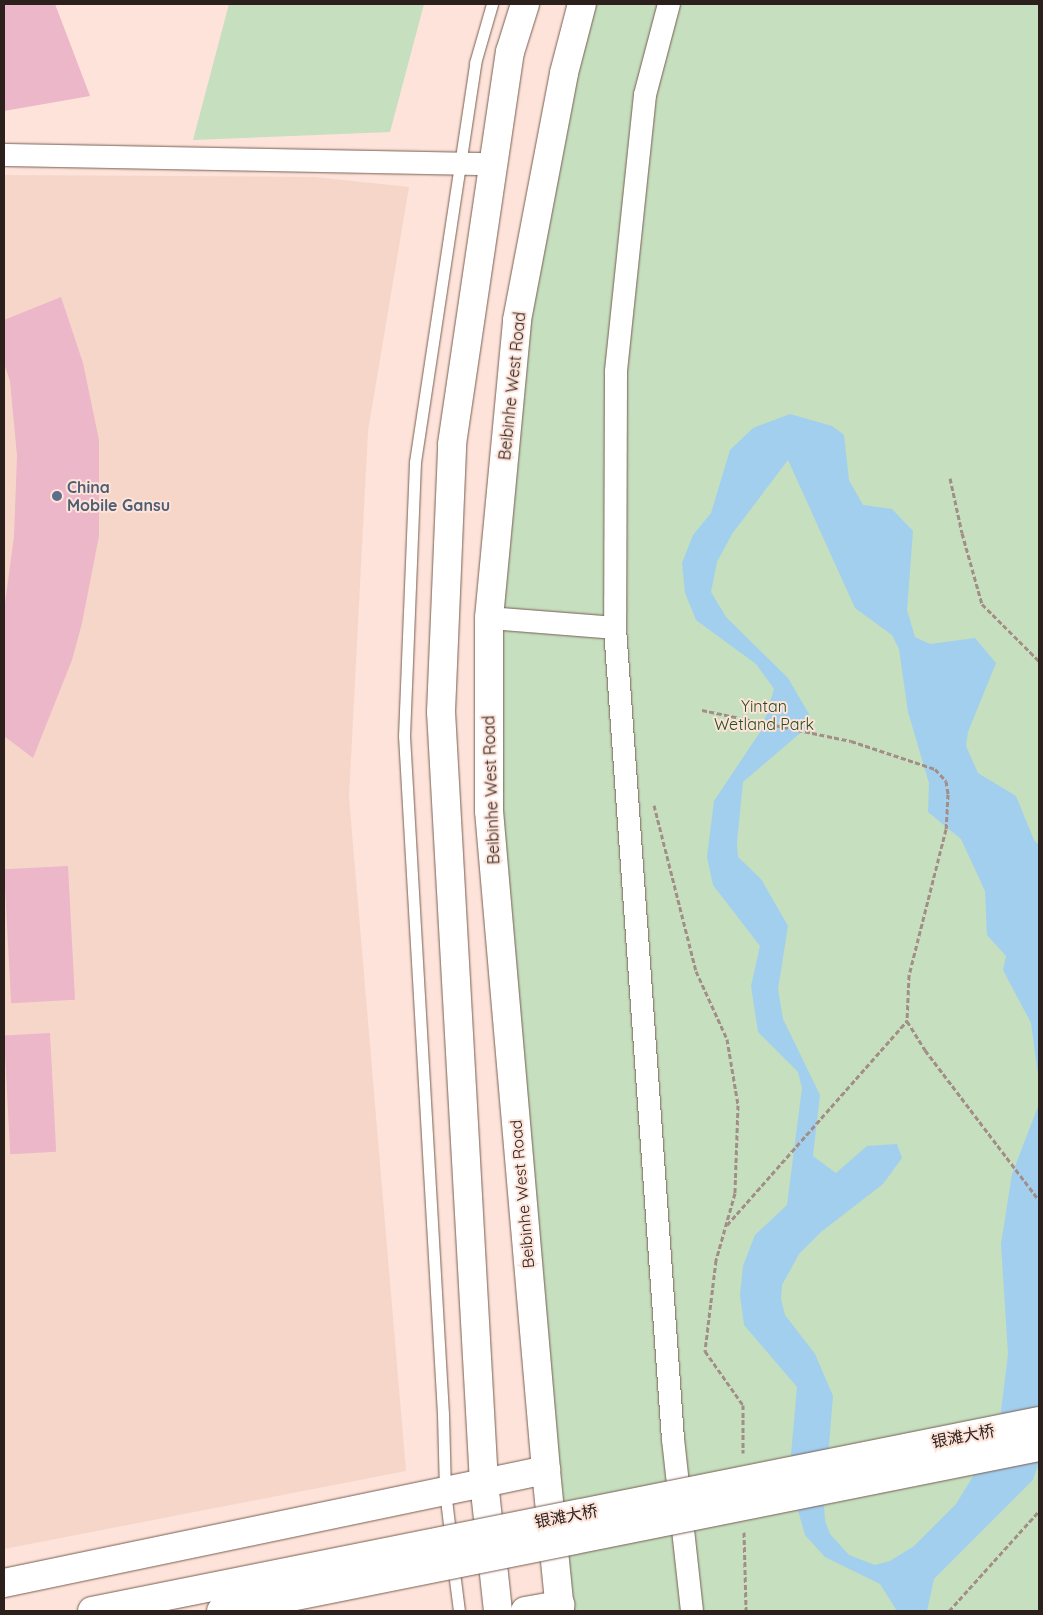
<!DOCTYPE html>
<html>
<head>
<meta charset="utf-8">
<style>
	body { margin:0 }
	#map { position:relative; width:1043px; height:1615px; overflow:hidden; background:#fde3d9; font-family:Quicksand,"Noto Sans SC",sans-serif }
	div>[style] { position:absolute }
	.built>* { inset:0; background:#f7d6ca }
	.green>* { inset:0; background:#c5dfbf }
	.water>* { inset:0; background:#a2cfee }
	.building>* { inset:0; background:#ebb7c9; transform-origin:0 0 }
	.path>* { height:3px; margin-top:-1.5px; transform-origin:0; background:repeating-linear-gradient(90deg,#a28e87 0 5px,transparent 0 7.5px) }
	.roads { filter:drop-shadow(0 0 1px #795e53) drop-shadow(0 0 1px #795e53) }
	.lane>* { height:11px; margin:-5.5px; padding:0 5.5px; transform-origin:5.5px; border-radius:5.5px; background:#fff }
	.street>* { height:22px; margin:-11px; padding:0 11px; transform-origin:11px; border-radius:11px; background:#fff }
	.primary>* { height:28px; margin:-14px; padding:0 14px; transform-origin:14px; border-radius:14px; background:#fff }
	.bridges { filter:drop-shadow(0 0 1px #795e53) drop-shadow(0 0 1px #795e53) }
	.primary-bridge>* { height:28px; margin:-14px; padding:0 14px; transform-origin:14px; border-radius:14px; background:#fff }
	.dots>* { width:14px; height:14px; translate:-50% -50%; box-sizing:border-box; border:2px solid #fde3d9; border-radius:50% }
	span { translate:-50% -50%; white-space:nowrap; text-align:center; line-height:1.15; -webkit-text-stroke:4px #fde3d9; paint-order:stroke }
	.street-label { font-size:16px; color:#2c201c }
	.service-label { font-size:16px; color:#4e5e75; font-weight:700 }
	.left { translate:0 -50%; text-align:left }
	.park-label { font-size:16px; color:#234f1a }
	.frame { position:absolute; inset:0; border:5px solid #2c201c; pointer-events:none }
</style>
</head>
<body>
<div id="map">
	<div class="built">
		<i style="clip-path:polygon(4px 175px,315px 177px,409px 187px,368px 431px,349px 797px,406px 1471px,4px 1549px)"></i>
	</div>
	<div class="green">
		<i style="clip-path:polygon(229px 4px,424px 4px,390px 132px,193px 140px)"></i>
		<i style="clip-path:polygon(582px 4px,1039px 4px,1039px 1611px,558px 1611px,489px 811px,517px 320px)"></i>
	</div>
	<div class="water">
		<i style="clip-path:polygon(790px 414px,832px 426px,844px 435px,849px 480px,863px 505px,892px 509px,913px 531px,907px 610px,915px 637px,930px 644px,975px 638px,996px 663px,968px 732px,966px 746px,978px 773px,1016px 796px,1034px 840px,1039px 845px,1039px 1082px,1031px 1023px,1003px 970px,1006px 956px,987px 935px,985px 891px,961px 839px,928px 812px,929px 783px,908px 712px,899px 649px,892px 635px,855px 608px,788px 460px,732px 534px,717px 562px,711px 592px,726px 617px,788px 678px,809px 714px,805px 729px,743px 782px,737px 842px,738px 857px,761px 879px,788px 926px,778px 989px,783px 1019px,820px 1095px,813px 1156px,836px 1173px,867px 1146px,897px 1144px,902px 1158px,883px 1184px,821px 1232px,799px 1254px,782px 1285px,781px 1299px,785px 1315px,815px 1354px,833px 1396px,824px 1505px,825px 1521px,830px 1534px,849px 1555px,875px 1565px,890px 1561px,914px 1546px,956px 1504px,994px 1442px,999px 1427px,1008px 1354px,1001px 1244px,1012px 1174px,1039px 1104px,1039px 1462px,1033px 1480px,934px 1579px,927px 1611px,897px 1611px,880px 1584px,825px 1557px,805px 1535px,789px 1478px,797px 1387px,744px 1325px,740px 1295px,743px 1266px,755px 1235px,787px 1205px,802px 1088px,798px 1072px,758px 1032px,751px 986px,760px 946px,713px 885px,707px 857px,714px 801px,762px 729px,774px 689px,756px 664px,696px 620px,685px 593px,682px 563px,693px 535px,711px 513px,730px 450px,753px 428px)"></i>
	</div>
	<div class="building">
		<i style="clip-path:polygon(4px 4px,55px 4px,90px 96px,4px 111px)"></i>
		<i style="clip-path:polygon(61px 297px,83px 363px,99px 440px,99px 536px,82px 623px,72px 660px,33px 758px,4px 736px,4px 611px,14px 536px,17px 456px,10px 381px,4px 363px,4px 320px)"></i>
		<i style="left:68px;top:866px;width:134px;height:64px;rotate:87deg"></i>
		<i style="left:50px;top:1033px;width:119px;height:46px;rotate:87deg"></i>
	</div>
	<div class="path">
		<i style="left:950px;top:478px;width:56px;rotate:77.7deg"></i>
		<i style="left:962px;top:533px;width:74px;rotate:74.3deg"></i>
		<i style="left:982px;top:604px;width:81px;rotate:45deg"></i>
		<i style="left:702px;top:710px;width:152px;rotate:11.8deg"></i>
		<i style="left:851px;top:741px;width:89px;rotate:18.4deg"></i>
		<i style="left:935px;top:769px;width:16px;rotate:47deg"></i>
		<i style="left:946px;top:781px;width:13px;rotate:81deg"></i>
		<i style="left:948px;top:794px;width:35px;rotate:93deg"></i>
		<i style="left:946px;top:829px;width:151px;rotate:104.2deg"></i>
		<i style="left:909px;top:975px;width:46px;rotate:92.5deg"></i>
		<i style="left:907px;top:1021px;width:34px;rotate:58deg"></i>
		<i style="left:925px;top:1050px;width:188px;rotate:52.8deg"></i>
		<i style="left:654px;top:805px;width:171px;rotate:75.8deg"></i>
		<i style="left:696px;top:971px;width:75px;rotate:65.5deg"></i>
		<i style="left:727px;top:1039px;width:67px;rotate:80.5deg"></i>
		<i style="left:738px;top:1105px;width:88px;rotate:92deg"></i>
		<i style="left:735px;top:1193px;width:70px;rotate:105.8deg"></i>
		<i style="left:716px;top:1260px;width:92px;rotate:96.9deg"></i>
		<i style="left:705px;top:1351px;width:66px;rotate:54.9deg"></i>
		<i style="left:743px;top:1405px;width:48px;rotate:90deg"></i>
		<i style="left:727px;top:1225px;width:272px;rotate:-48.6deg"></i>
		<i style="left:744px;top:1532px;width:79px;rotate:88.5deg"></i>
		<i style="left:949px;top:1611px;width:135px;rotate:-48deg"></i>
	</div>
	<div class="roads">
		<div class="lane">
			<i style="left:451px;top:1541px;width:50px;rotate:-96.8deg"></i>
			<i style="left:445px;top:1491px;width:77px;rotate:-91.5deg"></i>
			<i style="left:443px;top:1414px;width:679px;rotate:-93.29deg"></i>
			<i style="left:404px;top:736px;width:274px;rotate:-87.7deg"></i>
			<i style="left:415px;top:462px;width:403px;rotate:-81.4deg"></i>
			<i style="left:475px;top:63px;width:61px;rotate:-73.9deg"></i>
			<i style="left:453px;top:1564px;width:47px;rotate:82.7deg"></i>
		</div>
		<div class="street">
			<i style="left:669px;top:4px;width:94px;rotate:104.8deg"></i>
			<i style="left:645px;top:95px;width:279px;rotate:96deg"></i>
			<i style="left:616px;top:372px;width:256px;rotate:90.2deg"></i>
			<i style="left:615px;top:628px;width:813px;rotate:85.91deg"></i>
			<i style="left:673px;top:1439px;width:173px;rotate:83.7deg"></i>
			<i style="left:4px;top:155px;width:489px;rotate:1.1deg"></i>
			<i style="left:489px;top:618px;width:126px;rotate:4.5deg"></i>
		</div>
		<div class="primary">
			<i style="left:4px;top:1583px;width:554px;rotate:-11.78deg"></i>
			<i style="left:498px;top:1611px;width:129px;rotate:-96.2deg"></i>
			<i style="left:484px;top:1483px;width:772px;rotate:-93.19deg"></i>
			<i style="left:441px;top:712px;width:268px;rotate:-87.6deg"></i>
			<i style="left:452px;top:444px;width:396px;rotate:-81.6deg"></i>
			<i style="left:510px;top:52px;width:50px;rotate:-72.6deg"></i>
			<i style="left:525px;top:1611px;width:36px;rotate:-10deg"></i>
			<i style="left:560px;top:1611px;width:142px;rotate:-95.7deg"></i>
			<i style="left:546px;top:1470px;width:661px;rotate:-94.94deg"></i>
			<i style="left:489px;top:811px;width:193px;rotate:-90deg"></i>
			<i style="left:489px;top:618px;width:299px;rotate:-84.6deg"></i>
			<i style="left:517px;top:320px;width:251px;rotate:-79.2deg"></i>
			<i style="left:564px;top:73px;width:71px;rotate:-75.4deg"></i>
		</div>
	</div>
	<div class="bridges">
		<div class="primary-bridge">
			<i style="left:92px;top:1611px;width:966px;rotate:-11.34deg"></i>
			<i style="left:221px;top:1611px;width:834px;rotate:-11.34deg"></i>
		</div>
	</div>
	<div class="dots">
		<i style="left:57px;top:496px;background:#5c6f8a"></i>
	</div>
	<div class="street-label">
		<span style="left:512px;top:386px;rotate:-84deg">Beibinhe West Road</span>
		<span style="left:491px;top:790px;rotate:-92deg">Beibinhe West Road</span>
		<span style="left:522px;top:1194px;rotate:-95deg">Beibinhe West Road</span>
		<span style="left:963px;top:1436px;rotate:-11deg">银滩大桥</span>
		<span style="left:566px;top:1516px;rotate:-11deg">银滩大桥</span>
	</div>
	<div class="service-label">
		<span class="left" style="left:67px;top:496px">China<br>Mobile Gansu</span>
	</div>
	<div class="park-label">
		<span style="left:764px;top:715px">Yintan<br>Wetland Park</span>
	</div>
	<div class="frame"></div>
</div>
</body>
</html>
